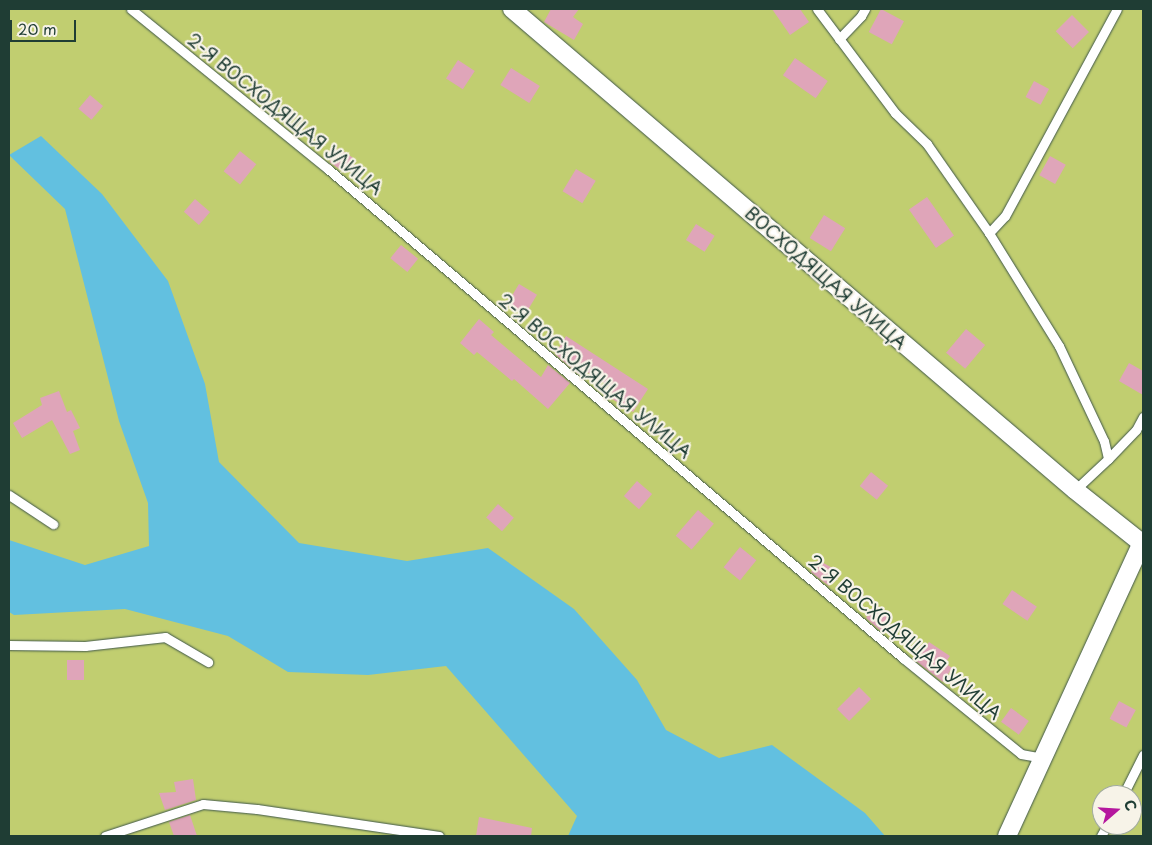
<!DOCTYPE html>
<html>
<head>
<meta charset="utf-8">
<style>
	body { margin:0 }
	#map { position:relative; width:1152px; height:845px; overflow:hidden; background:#efe1c4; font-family:"Playpen Sans",sans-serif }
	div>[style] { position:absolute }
	.green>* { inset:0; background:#c1ce70 }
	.water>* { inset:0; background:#62c0e0 }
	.building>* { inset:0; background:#dfa5b9; transform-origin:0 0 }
	.roads { filter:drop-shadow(0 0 1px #3e564a) drop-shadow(0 0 1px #3e564a) }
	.lane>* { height:9px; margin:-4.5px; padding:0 4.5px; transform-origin:4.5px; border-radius:4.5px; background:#fff }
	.street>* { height:18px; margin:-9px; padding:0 9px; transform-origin:9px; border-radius:9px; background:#fff }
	span { translate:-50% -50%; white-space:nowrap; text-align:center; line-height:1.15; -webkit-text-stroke:4.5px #f7f3e8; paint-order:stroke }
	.street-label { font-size:18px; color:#1f3d34 }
	.frame { position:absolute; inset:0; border:10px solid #1f3d34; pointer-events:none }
	.north { position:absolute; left:1092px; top:785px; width:50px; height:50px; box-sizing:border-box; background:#f7f3e8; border:1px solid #a1aaa0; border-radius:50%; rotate:71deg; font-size:14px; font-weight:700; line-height:20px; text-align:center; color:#1f3d34 }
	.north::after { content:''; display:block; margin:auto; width:18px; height:22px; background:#b5179e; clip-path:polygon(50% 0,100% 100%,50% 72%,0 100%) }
	.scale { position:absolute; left:10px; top:20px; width:66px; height:22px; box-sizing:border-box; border:2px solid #1f3d34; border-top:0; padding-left:6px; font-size:15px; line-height:18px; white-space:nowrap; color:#1f3d34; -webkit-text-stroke:4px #f7f3e8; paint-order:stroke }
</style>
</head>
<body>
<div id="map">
	<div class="green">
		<i style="clip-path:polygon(evenodd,9px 9px,1143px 9px,1143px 836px,9px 836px,9px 9px,1102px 795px,1132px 795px,1132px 825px,1102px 825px,1102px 795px)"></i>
	</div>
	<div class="water">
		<i style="clip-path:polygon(41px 136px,102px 194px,168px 281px,205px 384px,219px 462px,299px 543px,407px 561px,488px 548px,574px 609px,637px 680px,666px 730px,719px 758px,772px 745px,865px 813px,885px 836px,568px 836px,577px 816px,446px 666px,368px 675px,288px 672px,228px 636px,125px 609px,14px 615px,9px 612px,9px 540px,85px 565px,149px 546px,148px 503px,119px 421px,65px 209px,9px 155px)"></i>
	</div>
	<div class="building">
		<i style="clip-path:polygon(551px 9px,579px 9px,573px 17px,583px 24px,574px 40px,544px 22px)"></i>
		<i style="clip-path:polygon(772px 9px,800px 9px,809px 22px,790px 35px)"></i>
		<i style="left:881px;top:9px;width:26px;height:26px;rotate:28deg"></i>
		<i style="left:1072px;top:15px;width:24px;height:23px;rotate:45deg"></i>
		<i style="left:795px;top:58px;width:40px;height:21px;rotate:35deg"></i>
		<i style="left:458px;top:60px;width:20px;height:22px;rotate:33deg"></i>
		<i style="left:511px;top:68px;width:34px;height:20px;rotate:32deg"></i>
		<i style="left:1034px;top:81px;width:17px;height:18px;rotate:28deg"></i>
		<i style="left:90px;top:95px;width:17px;height:18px;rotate:40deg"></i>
		<i style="left:339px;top:148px;width:19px;height:17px;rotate:35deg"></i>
		<i style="left:240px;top:151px;width:21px;height:26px;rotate:39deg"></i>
		<i style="left:1050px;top:156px;width:18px;height:22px;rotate:29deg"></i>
		<i style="left:576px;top:169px;width:23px;height:26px;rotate:31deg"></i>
		<i style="left:927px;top:197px;width:47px;height:22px;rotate:55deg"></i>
		<i style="left:195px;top:199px;width:20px;height:17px;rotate:41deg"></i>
		<i style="left:824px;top:215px;width:25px;height:27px;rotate:32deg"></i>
		<i style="left:696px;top:224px;width:22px;height:19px;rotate:32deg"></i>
		<i style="left:401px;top:245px;width:22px;height:17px;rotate:39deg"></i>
		<i style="left:519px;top:284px;width:21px;height:23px;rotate:31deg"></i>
		<i style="clip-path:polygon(479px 319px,494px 332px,491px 335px,541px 377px,548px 365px,570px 383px,548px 409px,514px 379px,512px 381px,477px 352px,474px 355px,460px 343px)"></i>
		<i style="left:966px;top:329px;width:25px;height:31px;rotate:40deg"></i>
		<i style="clip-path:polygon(566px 336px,648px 389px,633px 412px,604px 394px,609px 386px,582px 369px,578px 374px,555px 354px)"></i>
		<i style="clip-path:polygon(1129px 363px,1143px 371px,1143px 395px,1119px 381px)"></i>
		<i style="clip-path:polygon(59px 391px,67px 412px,71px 410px,80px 428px,73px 431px,80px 450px,70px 454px,52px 420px,22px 438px,13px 423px,42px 405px,40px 398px)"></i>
		<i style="left:871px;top:472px;width:22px;height:18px;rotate:39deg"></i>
		<i style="left:637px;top:481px;width:20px;height:20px;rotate:41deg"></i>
		<i style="left:498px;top:504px;width:21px;height:18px;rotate:41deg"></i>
		<i style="left:698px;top:510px;width:21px;height:34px;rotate:41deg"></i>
		<i style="left:740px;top:547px;width:21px;height:26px;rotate:39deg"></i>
		<i style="clip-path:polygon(818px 560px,838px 571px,829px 586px,811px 572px)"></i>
		<i style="left:1012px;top:590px;width:30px;height:17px;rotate:34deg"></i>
		<i style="clip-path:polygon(875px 604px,892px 616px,881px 631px,866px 618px)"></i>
		<i style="clip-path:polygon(929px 642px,950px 656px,945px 663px,952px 668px,943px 682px,916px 661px)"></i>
		<i style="left:67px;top:660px;width:17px;height:20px"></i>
		<i style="left:859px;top:687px;width:17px;height:31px;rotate:45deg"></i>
		<i style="left:1119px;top:701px;width:19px;height:20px;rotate:28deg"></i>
		<i style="left:1011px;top:708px;width:22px;height:17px;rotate:36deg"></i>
		<i style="clip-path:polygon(193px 779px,196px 800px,165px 810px,159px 793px,176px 792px,174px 782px)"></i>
		<i style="clip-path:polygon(190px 815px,197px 836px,174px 836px,169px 822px)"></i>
		<i style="clip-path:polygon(479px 817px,532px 828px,531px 836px,476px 836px)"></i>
	</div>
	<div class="roads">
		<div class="lane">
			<i style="left:131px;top:9px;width:254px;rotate:39.1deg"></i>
			<i style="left:328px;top:169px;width:755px;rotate:40.38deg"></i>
			<i style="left:903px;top:658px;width:152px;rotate:39.1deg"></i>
			<i style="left:1021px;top:754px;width:22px;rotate:10deg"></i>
			<i style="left:817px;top:9px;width:130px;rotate:53.1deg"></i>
			<i style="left:895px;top:113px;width:45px;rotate:44.1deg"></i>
			<i style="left:927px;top:144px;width:108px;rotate:55.1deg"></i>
			<i style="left:989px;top:233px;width:133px;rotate:58.2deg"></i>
			<i style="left:1059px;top:346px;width:105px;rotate:64.7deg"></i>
			<i style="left:1104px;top:441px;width:18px;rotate:77deg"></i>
			<i style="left:1108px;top:459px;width:45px;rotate:136.8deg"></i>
			<i style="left:839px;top:39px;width:32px;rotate:-46deg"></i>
			<i style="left:861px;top:16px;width:8px;rotate:-60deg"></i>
			<i style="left:989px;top:233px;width:23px;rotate:-47deg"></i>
			<i style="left:1005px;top:216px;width:235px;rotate:-61.6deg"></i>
			<i style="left:1108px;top:459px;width:40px;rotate:-46deg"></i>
			<i style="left:1136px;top:430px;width:15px;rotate:-62deg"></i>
			<i style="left:9px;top:495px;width:53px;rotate:33.4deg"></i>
			<i style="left:9px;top:645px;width:76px;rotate:0.8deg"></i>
			<i style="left:85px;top:646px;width:81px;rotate:-6.4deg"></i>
			<i style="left:165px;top:637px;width:50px;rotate:30.2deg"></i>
			<i style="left:1123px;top:795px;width:45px;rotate:-63.4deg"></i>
			<i style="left:105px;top:836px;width:103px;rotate:-18.1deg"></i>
			<i style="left:203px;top:804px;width:54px;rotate:5.3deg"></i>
			<i style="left:257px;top:809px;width:184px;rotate:8.4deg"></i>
			<i style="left:1101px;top:836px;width:13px;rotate:-61deg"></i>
		</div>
		<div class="street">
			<i style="left:512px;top:9px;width:740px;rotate:40.51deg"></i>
			<i style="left:1075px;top:490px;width:87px;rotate:38.5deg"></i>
			<i style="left:1007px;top:836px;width:323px;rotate:-65.3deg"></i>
		</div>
	</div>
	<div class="street-label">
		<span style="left:285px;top:114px;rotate:39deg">2-Я ВОСХОДЯЩАЯ УЛИЦА</span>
		<span style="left:826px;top:278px;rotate:41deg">ВОСХОДЯЩАЯ УЛИЦА</span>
		<span style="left:595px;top:376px;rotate:40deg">2-Я ВОСХОДЯЩАЯ УЛИЦА</span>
		<span style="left:905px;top:637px;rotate:40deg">2-Я ВОСХОДЯЩАЯ УЛИЦА</span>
	</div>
	<div class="frame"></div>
	<div class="north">С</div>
	<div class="scale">20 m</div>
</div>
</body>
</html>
